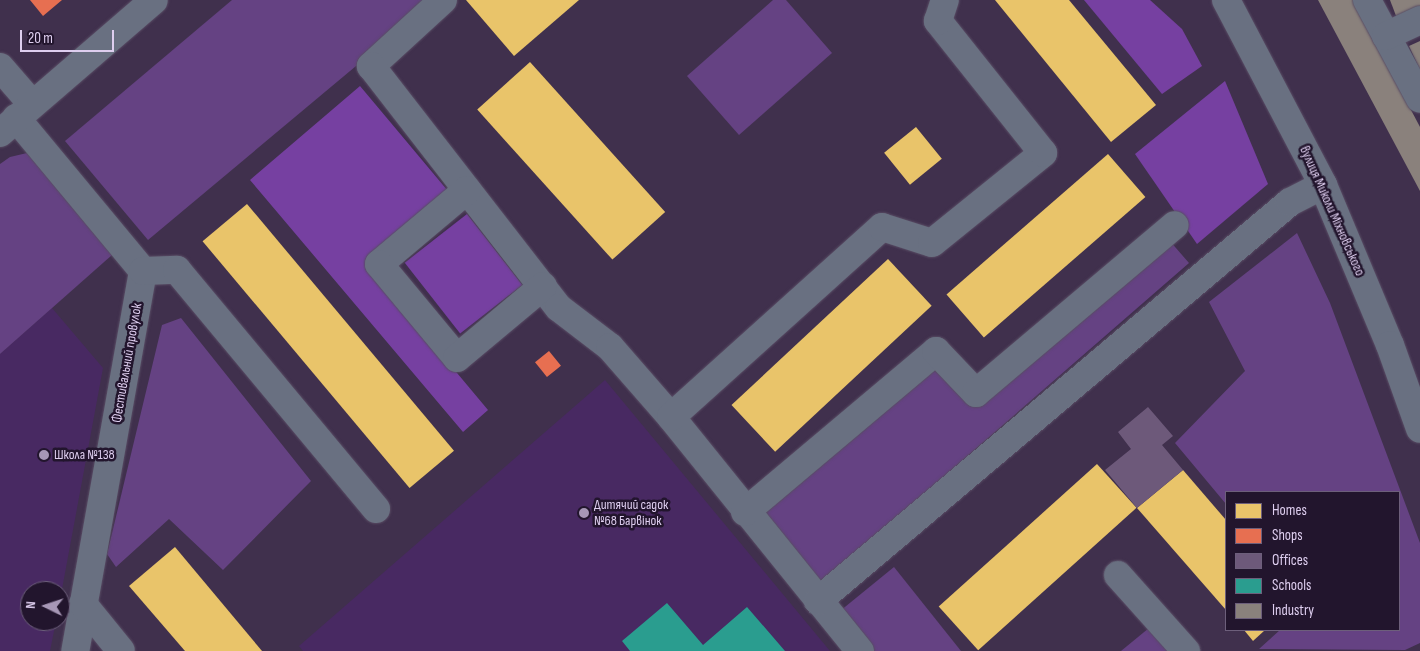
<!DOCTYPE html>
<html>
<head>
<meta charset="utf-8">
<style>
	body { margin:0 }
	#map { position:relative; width:1420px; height:651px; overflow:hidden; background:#40304d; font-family:"Sofia Sans Condensed",sans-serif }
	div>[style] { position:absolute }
	.built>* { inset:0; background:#482962 }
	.green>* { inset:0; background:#654283 }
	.forest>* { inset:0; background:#7640a1; transform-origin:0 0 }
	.homes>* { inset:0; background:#e9c46a; transform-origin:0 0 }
	.shops>* { inset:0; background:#e76f51; transform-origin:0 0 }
	.offices>* { inset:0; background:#6d597a }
	.schools>* { inset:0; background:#2a9d8f }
	.industry>* { inset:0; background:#8a817c }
	.roads { filter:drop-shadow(0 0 1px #584c64) drop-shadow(0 0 1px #584c64) }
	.minor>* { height:28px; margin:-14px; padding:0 14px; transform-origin:14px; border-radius:14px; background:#697081 }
	.dots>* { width:14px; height:14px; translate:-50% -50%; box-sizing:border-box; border:2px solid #22152d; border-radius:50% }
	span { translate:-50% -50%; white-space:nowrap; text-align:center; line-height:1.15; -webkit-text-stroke:5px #22152d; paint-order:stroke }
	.street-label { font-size:14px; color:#deceef }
	.poi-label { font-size:14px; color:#deceef }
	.left { translate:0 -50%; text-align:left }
	.legend { position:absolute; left:1225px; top:491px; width:175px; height:140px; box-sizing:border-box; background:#22152d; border:1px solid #6d5f7b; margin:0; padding:6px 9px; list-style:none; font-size:15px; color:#deceef }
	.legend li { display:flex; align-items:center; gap:10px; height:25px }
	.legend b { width:25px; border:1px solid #6d5f7b }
	.north { position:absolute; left:20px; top:581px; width:50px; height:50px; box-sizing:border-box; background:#22152d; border:1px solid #6d5f7b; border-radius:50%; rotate:274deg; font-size:14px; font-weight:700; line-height:20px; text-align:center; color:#deceef }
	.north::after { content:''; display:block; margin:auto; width:18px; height:22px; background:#a797b6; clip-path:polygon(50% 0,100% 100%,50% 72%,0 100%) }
	.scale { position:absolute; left:20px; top:30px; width:94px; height:22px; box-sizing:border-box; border:2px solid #deceef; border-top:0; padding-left:6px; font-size:15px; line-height:18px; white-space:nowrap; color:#deceef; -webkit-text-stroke:4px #22152d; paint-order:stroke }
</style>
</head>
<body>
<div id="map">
	<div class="built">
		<i style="clip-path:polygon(52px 308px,103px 368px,60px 600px,60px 591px,30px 591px,30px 621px,56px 621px,50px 651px,0 651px,0 354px)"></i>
		<i style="clip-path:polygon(605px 380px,830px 651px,303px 651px,299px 646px)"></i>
	</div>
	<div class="green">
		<i style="clip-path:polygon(232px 0,435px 0,148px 240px,65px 141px)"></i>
		<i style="clip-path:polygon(773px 0,786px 0,832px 53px,739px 135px,687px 76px)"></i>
		<i style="clip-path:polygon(27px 153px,112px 255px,0 354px,0 164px,10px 157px)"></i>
		<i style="clip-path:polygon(1297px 233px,1330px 303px,1420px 543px,1420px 643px,1405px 650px,1259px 649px,1280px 630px,1399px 630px,1399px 492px,1226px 492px,1226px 504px,1175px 443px,1245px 371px,1209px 302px)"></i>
		<i style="clip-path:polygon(1169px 240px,1189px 263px,818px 586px,758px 513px,936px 360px,975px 406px)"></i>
		<i style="clip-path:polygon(181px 318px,311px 481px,223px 570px,169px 519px,116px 567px,107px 554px,162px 325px)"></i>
		<i style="clip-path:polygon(894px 567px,961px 651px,873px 651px,840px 611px)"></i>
		<i style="clip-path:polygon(1149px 628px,1168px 651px,1121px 651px)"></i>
	</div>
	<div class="forest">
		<i style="clip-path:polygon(1084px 0,1150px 0,1182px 29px,1202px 66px,1162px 94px)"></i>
		<i style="clip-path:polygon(1225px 81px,1268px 184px,1197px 244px,1135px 154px)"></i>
		<i style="clip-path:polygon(360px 86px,448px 191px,365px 263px,488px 410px,463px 432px,250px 180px)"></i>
		<i style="left:467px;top:214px;width:90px;height:79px;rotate:52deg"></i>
	</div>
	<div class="homes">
		<i style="clip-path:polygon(466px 0,579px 0,514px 56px)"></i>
		<i style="clip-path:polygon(995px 0,1069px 0,1156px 105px,1111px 142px)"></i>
		<i style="left:530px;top:62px;width:202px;height:71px;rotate:48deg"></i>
		<i style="left:916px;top:127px;width:41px;height:41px;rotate:51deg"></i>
		<i style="left:1108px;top:154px;width:57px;height:214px;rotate:49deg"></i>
		<i style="left:247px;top:204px;width:322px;height:58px;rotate:50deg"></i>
		<i style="left:888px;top:259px;width:64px;height:214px;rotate:47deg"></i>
		<i style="left:1097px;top:464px;width:59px;height:213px;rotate:48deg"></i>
		<i style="clip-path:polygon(1183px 470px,1226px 520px,1226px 610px,1137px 508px)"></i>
		<i style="clip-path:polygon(175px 547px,262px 651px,185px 651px,129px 586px)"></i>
		<i style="clip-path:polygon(1244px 630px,1265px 630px,1253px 641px)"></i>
	</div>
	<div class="shops">
		<i style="clip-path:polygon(30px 0,62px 0,43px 16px)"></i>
		<i style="left:549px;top:351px;width:19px;height:18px;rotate:51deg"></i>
	</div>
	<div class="offices">
		<i style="clip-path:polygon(1148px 407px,1173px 436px,1162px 445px,1183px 470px,1137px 508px,1105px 470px,1131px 449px,1118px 432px)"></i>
	</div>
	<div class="schools">
		<i style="clip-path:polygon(667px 603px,703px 645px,747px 607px,785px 651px,630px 651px,622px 641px)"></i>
	</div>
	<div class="industry">
		<i style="clip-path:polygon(1318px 0,1353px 0,1420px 127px,1420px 191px)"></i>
		<i style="clip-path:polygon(1390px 0,1420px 0,1420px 11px,1398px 21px)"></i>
		<i style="clip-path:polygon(1420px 41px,1420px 70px,1409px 46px)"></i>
	</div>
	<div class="roads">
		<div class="minor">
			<i style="left:443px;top:0;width:98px;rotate:137.5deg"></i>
			<i style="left:371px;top:66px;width:306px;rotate:52.2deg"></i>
			<i style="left:559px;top:308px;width:64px;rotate:37.4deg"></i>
			<i style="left:610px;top:347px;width:93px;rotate:48.9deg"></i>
			<i style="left:671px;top:417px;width:301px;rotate:51.1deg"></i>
			<i style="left:1226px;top:0;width:209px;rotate:62.3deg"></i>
			<i style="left:1323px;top:185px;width:173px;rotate:67.3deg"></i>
			<i style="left:1390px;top:345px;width:89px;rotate:70.3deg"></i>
			<i style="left:1367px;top:0;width:112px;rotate:61.8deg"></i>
			<i style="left:1386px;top:36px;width:38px;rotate:-25deg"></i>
			<i style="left:0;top:67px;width:49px;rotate:49.1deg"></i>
			<i style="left:16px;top:118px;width:199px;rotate:50.3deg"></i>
			<i style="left:143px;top:271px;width:386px;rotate:100.1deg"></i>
			<i style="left:0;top:133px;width:203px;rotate:-40.8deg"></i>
			<i style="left:467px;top:190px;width:115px;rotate:139.9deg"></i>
			<i style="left:379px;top:264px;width:122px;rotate:50.3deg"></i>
			<i style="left:457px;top:358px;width:112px;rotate:-39.9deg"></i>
			<i style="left:143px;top:271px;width:34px;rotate:-2deg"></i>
			<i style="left:177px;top:270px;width:311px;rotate:50.2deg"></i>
			<i style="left:671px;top:417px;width:284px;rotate:-42deg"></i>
			<i style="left:882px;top:227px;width:52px;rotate:17.7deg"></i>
			<i style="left:932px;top:243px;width:143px;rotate:-39deg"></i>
			<i style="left:1043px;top:153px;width:169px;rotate:-128.5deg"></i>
			<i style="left:938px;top:21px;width:22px;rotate:-72deg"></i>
			<i style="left:745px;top:512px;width:250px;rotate:-40.1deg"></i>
			<i style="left:936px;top:351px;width:58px;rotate:46.4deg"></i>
			<i style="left:976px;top:393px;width:260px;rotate:-40.2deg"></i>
			<i style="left:1118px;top:575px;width:102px;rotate:48.2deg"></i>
			<i style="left:818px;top:601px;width:618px;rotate:-40.21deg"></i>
			<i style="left:1290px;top:202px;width:37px;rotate:-27deg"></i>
			<i style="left:83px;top:604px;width:60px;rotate:51deg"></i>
		</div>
	</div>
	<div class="dots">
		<i style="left:44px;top:455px;background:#a797b6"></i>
		<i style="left:584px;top:513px;background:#a797b6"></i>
	</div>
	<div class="street-label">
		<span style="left:1332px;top:211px;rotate:66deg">вулиця Миколи Міхновського</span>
		<span style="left:127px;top:363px;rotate:-80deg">Фестивальний провулок</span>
	</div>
	<div class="poi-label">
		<span class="left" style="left:54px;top:455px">Школа №138</span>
		<span class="left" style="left:594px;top:513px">Дитячий садок<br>№68 Барвінок</span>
	</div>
	<ul class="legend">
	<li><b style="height:14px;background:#e9c46a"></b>Homes</li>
	<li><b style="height:14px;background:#e76f51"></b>Shops</li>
	<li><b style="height:14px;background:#6d597a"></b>Offices</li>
	<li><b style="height:14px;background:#2a9d8f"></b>Schools</li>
	<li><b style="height:14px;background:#8a817c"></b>Industry</li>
	</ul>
	<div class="north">N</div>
	<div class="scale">20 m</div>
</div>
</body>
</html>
